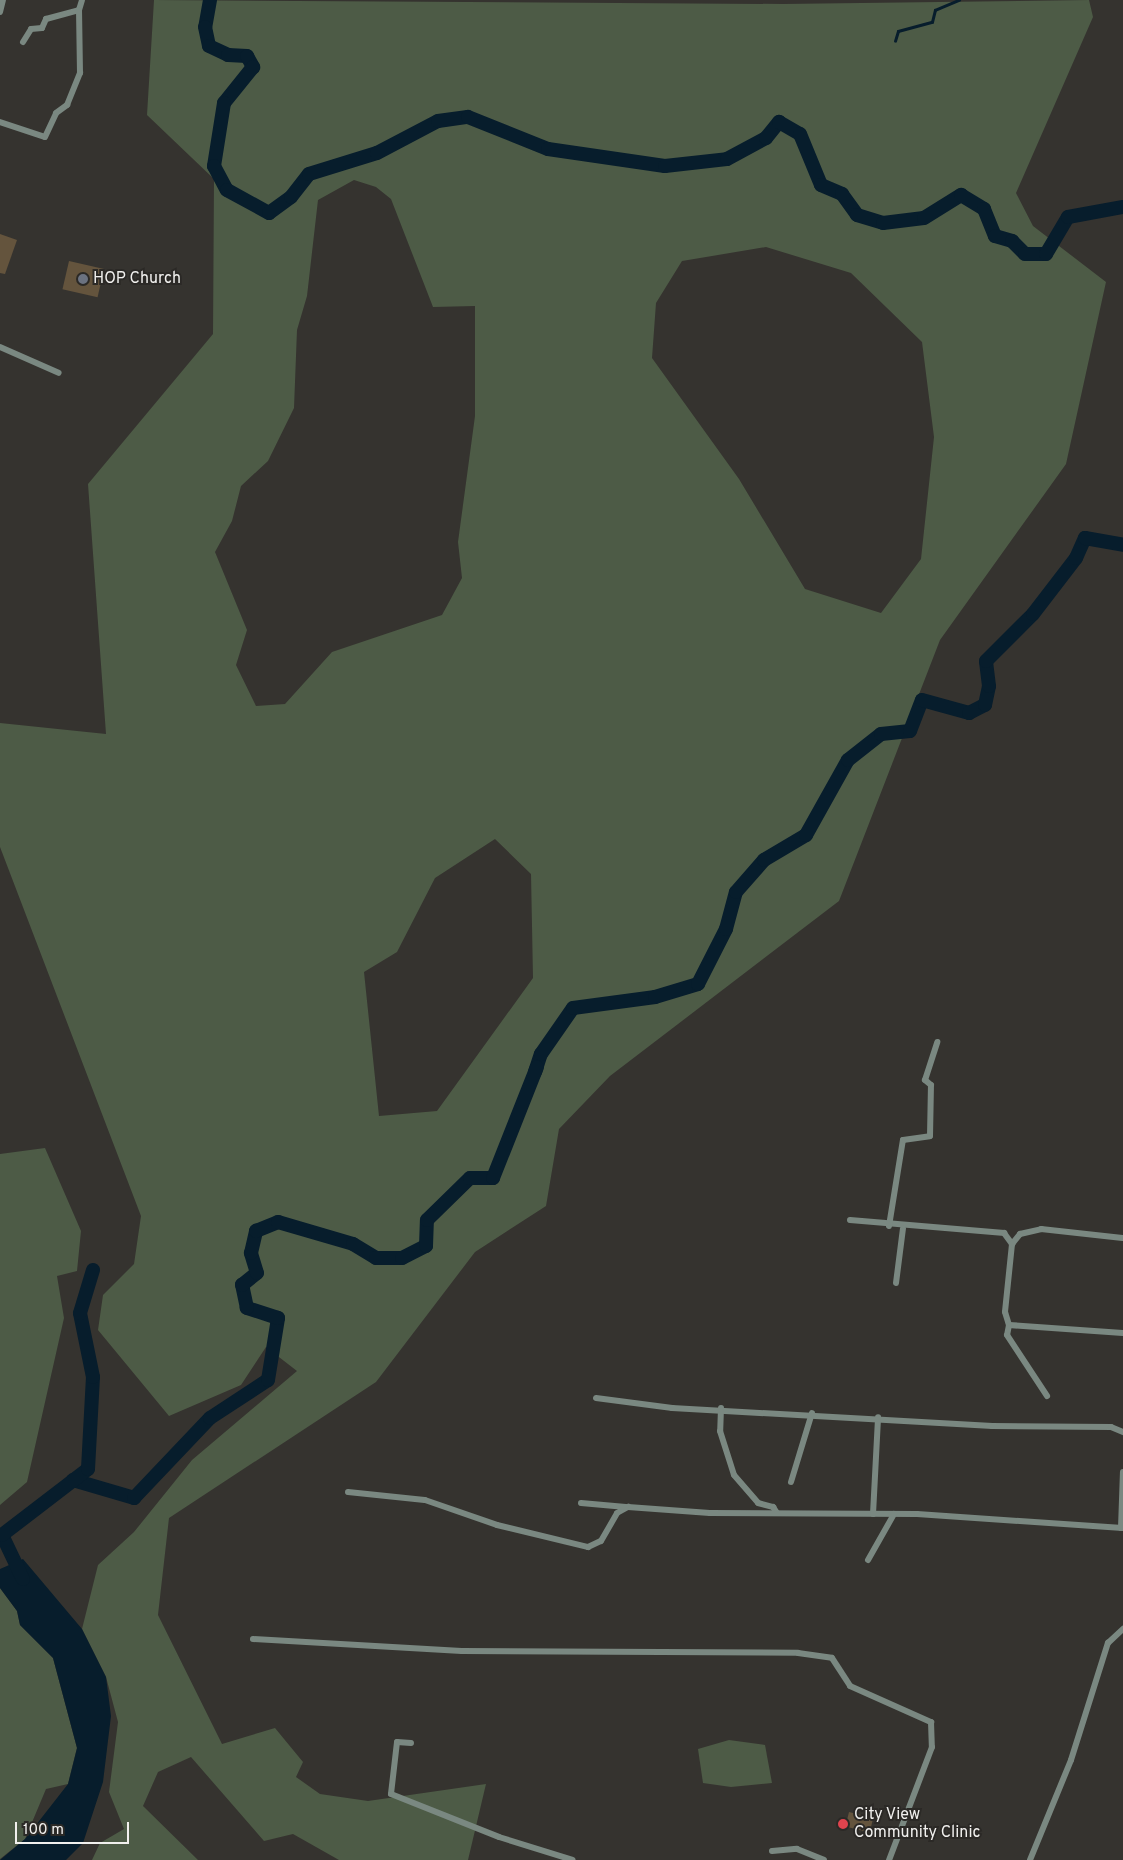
<!DOCTYPE html>
<html>
<head>
<meta charset="utf-8">
<style>
	body { margin:0 }
	#map { position:relative; width:1123px; height:1860px; overflow:hidden; background:#35332f; font-family:Overpass,sans-serif }
	div>[style] { position:absolute }
	.green>* { inset:0; background:#4d5b46 }
	.water>* { inset:0; background:#071d2c }
	.stream>* { height:2.5px; margin:-1.25px; padding:0 1.25px; transform-origin:1.25px; border-radius:1.25px; background:#071d2c }
	.river>* { height:14px; margin:-7px; padding:0 7px; transform-origin:7px; border-radius:7px; background:#071d2c }
	.building>* { inset:0; background:#64543d; transform-origin:0 0 }
	.minor>* { height:6px; margin:-3px; padding:0 3px; transform-origin:3px; border-radius:3px; background:#7a8881 }
	.dots>* { width:14px; height:14px; translate:-50% -50%; box-sizing:border-box; border:2px solid #2b2926; border-radius:50% }
	span { translate:-50% -50%; white-space:nowrap; text-align:center; line-height:1.15; -webkit-text-stroke:4px #2b2926; paint-order:stroke }
	.poi-label { font-size:16px; color:#f1f0ee }
	.left { translate:0 -50%; text-align:left }
	.scale { position:absolute; left:15px; top:1822px; width:114px; height:22px; box-sizing:border-box; border:2px solid #f1f0ee; border-top:0; padding-left:6px; font-size:15px; line-height:18px; white-space:nowrap; color:#f1f0ee; -webkit-text-stroke:4px #2b2926; paint-order:stroke }
</style>
</head>
<body>
<div id="map">
	<div class="green">
		<i style="clip-path:polygon(evenodd,154px 0,783px 4px,1089px 0,1093px 17px,1016px 193px,1033px 226px,1106px 282px,1066px 464px,940px 640px,839px 901px,610px 1076px,559px 1129px,546px 1206px,475px 1252px,376px 1382px,169px 1518px,158px 1615px,222px 1744px,275px 1728px,303px 1762px,296px 1777px,320px 1794px,368px 1801px,486px 1784px,468px 1860px,339px 1860px,293px 1834px,264px 1841px,191px 1757px,158px 1772px,143px 1806px,198px 1860px,92px 1860px,100px 1843px,124px 1829px,109px 1792px,118px 1722px,106px 1677px,82px 1629px,98px 1565px,134px 1532px,192px 1460px,297px 1371px,266px 1347px,241px 1385px,169px 1416px,98px 1330px,103px 1295px,134px 1264px,141px 1216px,0 847px,0 723px,106px 734px,88px 484px,213px 334px,214px 179px,147px 115px,154px 0,354px 180px,376px 187px,391px 199px,433px 307px,475px 306px,475px 416px,458px 542px,462px 578px,442px 615px,332px 652px,285px 704px,256px 706px,236px 665px,247px 630px,215px 552px,232px 521px,241px 486px,268px 461px,294px 408px,297px 330px,307px 296px,318px 200px,354px 180px,154px 0,766px 247px,851px 273px,922px 342px,934px 437px,921px 559px,881px 613px,805px 589px,739px 479px,652px 358px,656px 303px,682px 261px,766px 247px,154px 0,495px 839px,531px 874px,533px 978px,437px 1111px,379px 1116px,364px 972px,397px 952px,435px 878px,495px 839px)"></i>
		<i style="clip-path:polygon(45px 1148px,81px 1231px,77px 1271px,57px 1276px,64px 1318px,27px 1482px,0 1505px,0 1154px)"></i>
		<i style="clip-path:polygon(0 1588px,17px 1611px,20px 1625px,53px 1658px,77px 1748px,68px 1784px,46px 1789px,25px 1839px,0 1859px)"></i>
		<i style="clip-path:polygon(729px 1740px,765px 1745px,772px 1783px,731px 1787px,703px 1783px,698px 1749px)"></i>
	</div>
	<div class="water">
		<i style="clip-path:polygon(23px 1559px,82px 1629px,106px 1677px,111px 1716px,103px 1782px,83px 1843px,66px 1860px,0 1860px,25px 1839px,68px 1784px,77px 1748px,53px 1658px,20px 1625px,17px 1611px,0 1588px,0 1569px)"></i>
	</div>
	<div class="stream">
		<i style="left:895px;top:41px;width:10px;rotate:-73deg"></i>
		<i style="left:898px;top:31px;width:35px;rotate:-15deg"></i>
		<i style="left:932px;top:22px;width:12px;rotate:-76deg"></i>
		<i style="left:935px;top:10px;width:26px;rotate:-23deg"></i>
	</div>
	<div class="river">
		<i style="left:210px;top:0;width:27px;rotate:100deg"></i>
		<i style="left:205px;top:27px;width:19px;rotate:78deg"></i>
		<i style="left:209px;top:46px;width:21px;rotate:25deg"></i>
		<i style="left:228px;top:55px;width:19px;rotate:3deg"></i>
		<i style="left:247px;top:56px;width:13px;rotate:61deg"></i>
		<i style="left:253px;top:67px;width:46px;rotate:128.9deg"></i>
		<i style="left:224px;top:103px;width:64px;rotate:99deg"></i>
		<i style="left:214px;top:166px;width:27px;rotate:62deg"></i>
		<i style="left:227px;top:190px;width:48px;rotate:28.7deg"></i>
		<i style="left:269px;top:213px;width:27px;rotate:-36deg"></i>
		<i style="left:291px;top:197px;width:29px;rotate:-52deg"></i>
		<i style="left:309px;top:174px;width:71px;rotate:-17.2deg"></i>
		<i style="left:377px;top:153px;width:69px;rotate:-27.7deg"></i>
		<i style="left:438px;top:121px;width:30px;rotate:-8deg"></i>
		<i style="left:468px;top:117px;width:86px;rotate:21.8deg"></i>
		<i style="left:548px;top:149px;width:118px;rotate:8.3deg"></i>
		<i style="left:665px;top:166px;width:62px;rotate:-6.4deg"></i>
		<i style="left:727px;top:159px;width:44px;rotate:-28.3deg"></i>
		<i style="left:766px;top:138px;width:21px;rotate:-51deg"></i>
		<i style="left:779px;top:122px;width:24px;rotate:30deg"></i>
		<i style="left:800px;top:134px;width:55px;rotate:67.6deg"></i>
		<i style="left:821px;top:185px;width:23px;rotate:23deg"></i>
		<i style="left:842px;top:194px;width:26px;rotate:54deg"></i>
		<i style="left:857px;top:215px;width:27px;rotate:17deg"></i>
		<i style="left:883px;top:223px;width:41px;rotate:-7deg"></i>
		<i style="left:924px;top:218px;width:44px;rotate:-31.9deg"></i>
		<i style="left:961px;top:195px;width:27px;rotate:31deg"></i>
		<i style="left:984px;top:209px;width:29px;rotate:68deg"></i>
		<i style="left:995px;top:236px;width:18px;rotate:16deg"></i>
		<i style="left:1012px;top:241px;width:18px;rotate:45deg"></i>
		<i style="left:1025px;top:254px;width:21px"></i>
		<i style="left:1046px;top:254px;width:43px;rotate:-59.3deg"></i>
		<i style="left:1068px;top:217px;width:56px;rotate:-10.3deg"></i>
		<i style="left:535px;top:1072px;width:19px;rotate:-72deg"></i>
		<i style="left:541px;top:1054px;width:56px;rotate:-55.2deg"></i>
		<i style="left:573px;top:1008px;width:83px;rotate:-7.6deg"></i>
		<i style="left:655px;top:997px;width:45px;rotate:-16.8deg"></i>
		<i style="left:698px;top:984px;width:62px;rotate:-63deg"></i>
		<i style="left:726px;top:929px;width:38px;rotate:-75deg"></i>
		<i style="left:736px;top:892px;width:43px;rotate:-48.8deg"></i>
		<i style="left:764px;top:860px;width:49px;rotate:-30.8deg"></i>
		<i style="left:806px;top:835px;width:86px;rotate:-60.8deg"></i>
		<i style="left:848px;top:760px;width:42px;rotate:-38.2deg"></i>
		<i style="left:881px;top:734px;width:29px;rotate:-6deg"></i>
		<i style="left:910px;top:731px;width:33px;rotate:-69deg"></i>
		<i style="left:922px;top:700px;width:49px;rotate:15.5deg"></i>
		<i style="left:969px;top:713px;width:18px;rotate:-27deg"></i>
		<i style="left:985px;top:705px;width:19px;rotate:-78deg"></i>
		<i style="left:989px;top:686px;width:25px;rotate:-97deg"></i>
		<i style="left:986px;top:661px;width:66px;rotate:-45deg"></i>
		<i style="left:1033px;top:614px;width:71px;rotate:-52.5deg"></i>
		<i style="left:1076px;top:558px;width:22px;rotate:-66deg"></i>
		<i style="left:1085px;top:538px;width:39px;rotate:10deg"></i>
		<i style="left:73px;top:1480px;width:64px;rotate:16.4deg"></i>
		<i style="left:134px;top:1498px;width:110px;rotate:-46.5deg"></i>
		<i style="left:210px;top:1418px;width:69px;rotate:-33.2deg"></i>
		<i style="left:268px;top:1380px;width:63px;rotate:-80.8deg"></i>
		<i style="left:278px;top:1318px;width:33px;rotate:-162deg"></i>
		<i style="left:247px;top:1308px;width:24px;rotate:-102deg"></i>
		<i style="left:242px;top:1285px;width:19px;rotate:-39deg"></i>
		<i style="left:257px;top:1273px;width:21px;rotate:-107deg"></i>
		<i style="left:251px;top:1253px;width:23px;rotate:-77deg"></i>
		<i style="left:256px;top:1231px;width:24px;rotate:-22deg"></i>
		<i style="left:278px;top:1222px;width:78px;rotate:16.3deg"></i>
		<i style="left:353px;top:1244px;width:27px;rotate:31deg"></i>
		<i style="left:376px;top:1258px;width:26px"></i>
		<i style="left:402px;top:1258px;width:27px;rotate:-27deg"></i>
		<i style="left:426px;top:1246px;width:26px;rotate:-88deg"></i>
		<i style="left:427px;top:1220px;width:60px;rotate:-44.3deg"></i>
		<i style="left:470px;top:1178px;width:23px"></i>
		<i style="left:493px;top:1178px;width:119px;rotate:-68.4deg"></i>
		<i style="left:23px;top:1579px;width:49px;rotate:-115.5deg"></i>
		<i style="left:2px;top:1535px;width:108px;rotate:-37.5deg"></i>
		<i style="left:88px;top:1469px;width:92px;rotate:-86.9deg"></i>
		<i style="left:93px;top:1377px;width:65px;rotate:-101.5deg"></i>
		<i style="left:80px;top:1313px;width:45px;rotate:-73.2deg"></i>
	</div>
	<div class="building">
		<i style="clip-path:polygon(0 234px,17px 240px,5px 274px,0 273px)"></i>
		<i style="left:69px;top:261px;width:36px;height:29px;rotate:13deg"></i>
		<i style="left:849px;top:1812px;width:25px;height:15px;rotate:14deg"></i>
	</div>
	<div class="minor">
		<i style="left:0;top:12px;width:12px;rotate:-76deg"></i>
		<i style="left:23px;top:42px;width:15px;rotate:-58deg"></i>
		<i style="left:31px;top:29px;width:11px;rotate:-5deg"></i>
		<i style="left:42px;top:28px;width:10px;rotate:-66deg"></i>
		<i style="left:46px;top:19px;width:34px;rotate:-15deg"></i>
		<i style="left:79px;top:10px;width:10px;rotate:-73deg"></i>
		<i style="left:0;top:122px;width:47px;rotate:18.4deg"></i>
		<i style="left:45px;top:137px;width:26px;rotate:-65deg"></i>
		<i style="left:56px;top:113px;width:14px;rotate:-36deg"></i>
		<i style="left:67px;top:105px;width:35px;rotate:-68deg"></i>
		<i style="left:80px;top:73px;width:63px;rotate:-90.9deg"></i>
		<i style="left:0;top:347px;width:64px;rotate:23.8deg"></i>
		<i style="left:850px;top:1220px;width:155px;rotate:4.8deg"></i>
		<i style="left:1004px;top:1233px;width:14px;rotate:54deg"></i>
		<i style="left:1012px;top:1244px;width:68px;rotate:95.9deg"></i>
		<i style="left:1005px;top:1312px;width:14px;rotate:73deg"></i>
		<i style="left:1009px;top:1325px;width:114px;rotate:4deg"></i>
		<i style="left:889px;top:1226px;width:87px;rotate:-80.8deg"></i>
		<i style="left:903px;top:1140px;width:27px;rotate:-8deg"></i>
		<i style="left:930px;top:1136px;width:51px;rotate:-88.9deg"></i>
		<i style="left:931px;top:1085px;width:8px;rotate:-140deg"></i>
		<i style="left:925px;top:1080px;width:40px;rotate:-72deg"></i>
		<i style="left:1012px;top:1244px;width:13px;rotate:-51deg"></i>
		<i style="left:1020px;top:1234px;width:22px;rotate:-13deg"></i>
		<i style="left:1041px;top:1229px;width:82px;rotate:6.3deg"></i>
		<i style="left:896px;top:1283px;width:55px;rotate:-82.7deg"></i>
		<i style="left:1009px;top:1325px;width:10px;rotate:101deg"></i>
		<i style="left:1007px;top:1335px;width:73px;rotate:56.7deg"></i>
		<i style="left:596px;top:1398px;width:77px;rotate:7.5deg"></i>
		<i style="left:672px;top:1408px;width:321px;rotate:3.2deg"></i>
		<i style="left:992px;top:1426px;width:119px;rotate:0.5deg"></i>
		<i style="left:1111px;top:1427px;width:13px;rotate:23deg"></i>
		<i style="left:721px;top:1408px;width:23px;rotate:92deg"></i>
		<i style="left:720px;top:1431px;width:46px;rotate:72.3deg"></i>
		<i style="left:734px;top:1475px;width:37px;rotate:49deg"></i>
		<i style="left:758px;top:1503px;width:16px;rotate:15deg"></i>
		<i style="left:773px;top:1507px;width:7px;rotate:56deg"></i>
		<i style="left:791px;top:1482px;width:72px;rotate:-73.1deg"></i>
		<i style="left:348px;top:1492px;width:77px;rotate:5.9deg"></i>
		<i style="left:425px;top:1500px;width:76px;rotate:19.1deg"></i>
		<i style="left:497px;top:1525px;width:94px;rotate:13.6deg"></i>
		<i style="left:588px;top:1547px;width:14px;rotate:-25deg"></i>
		<i style="left:601px;top:1541px;width:32px;rotate:-60deg"></i>
		<i style="left:617px;top:1513px;width:13px;rotate:-29deg"></i>
		<i style="left:628px;top:1507px;width:82px;rotate:4.2deg"></i>
		<i style="left:710px;top:1513px;width:207px;rotate:0.3deg"></i>
		<i style="left:917px;top:1514px;width:206px;rotate:3.9deg"></i>
		<i style="left:581px;top:1503px;width:45px;rotate:5.1deg"></i>
		<i style="left:873px;top:1514px;width:97px;rotate:-87deg"></i>
		<i style="left:1121px;top:1528px;width:56px;rotate:-88deg"></i>
		<i style="left:868px;top:1560px;width:53px;rotate:-60.5deg"></i>
		<i style="left:253px;top:1639px;width:209px;rotate:3.3deg"></i>
		<i style="left:462px;top:1651px;width:336px;rotate:0.3deg"></i>
		<i style="left:798px;top:1653px;width:34px;rotate:8deg"></i>
		<i style="left:832px;top:1658px;width:33px;rotate:57deg"></i>
		<i style="left:850px;top:1686px;width:89px;rotate:24deg"></i>
		<i style="left:931px;top:1722px;width:25px;rotate:88deg"></i>
		<i style="left:932px;top:1747px;width:121px;rotate:110.8deg"></i>
		<i style="left:411px;top:1743px;width:14px;rotate:-176deg"></i>
		<i style="left:397px;top:1742px;width:52px;rotate:96.6deg"></i>
		<i style="left:391px;top:1794px;width:116px;rotate:21.7deg"></i>
		<i style="left:499px;top:1837px;width:77px;rotate:17.3deg"></i>
		<i style="left:772px;top:1851px;width:25px;rotate:-5deg"></i>
		<i style="left:797px;top:1849px;width:29px;rotate:22deg"></i>
		<i style="left:1030px;top:1860px;width:108px;rotate:-67.7deg"></i>
		<i style="left:1071px;top:1760px;width:123px;rotate:-72.5deg"></i>
		<i style="left:1108px;top:1643px;width:21px;rotate:-43deg"></i>
	</div>
	<div class="dots">
		<i style="left:83px;top:279px;background:#6b7280"></i>
		<i style="left:843px;top:1824px;background:#e0444e"></i>
	</div>
	<div class="poi-label">
		<span class="left" style="left:93px;top:279px">HOP Church</span>
		<span class="left" style="left:854px;top:1824px">City View<br>Community Clinic</span>
	</div>
	<div class="scale">100 m</div>
</div>
</body>
</html>
